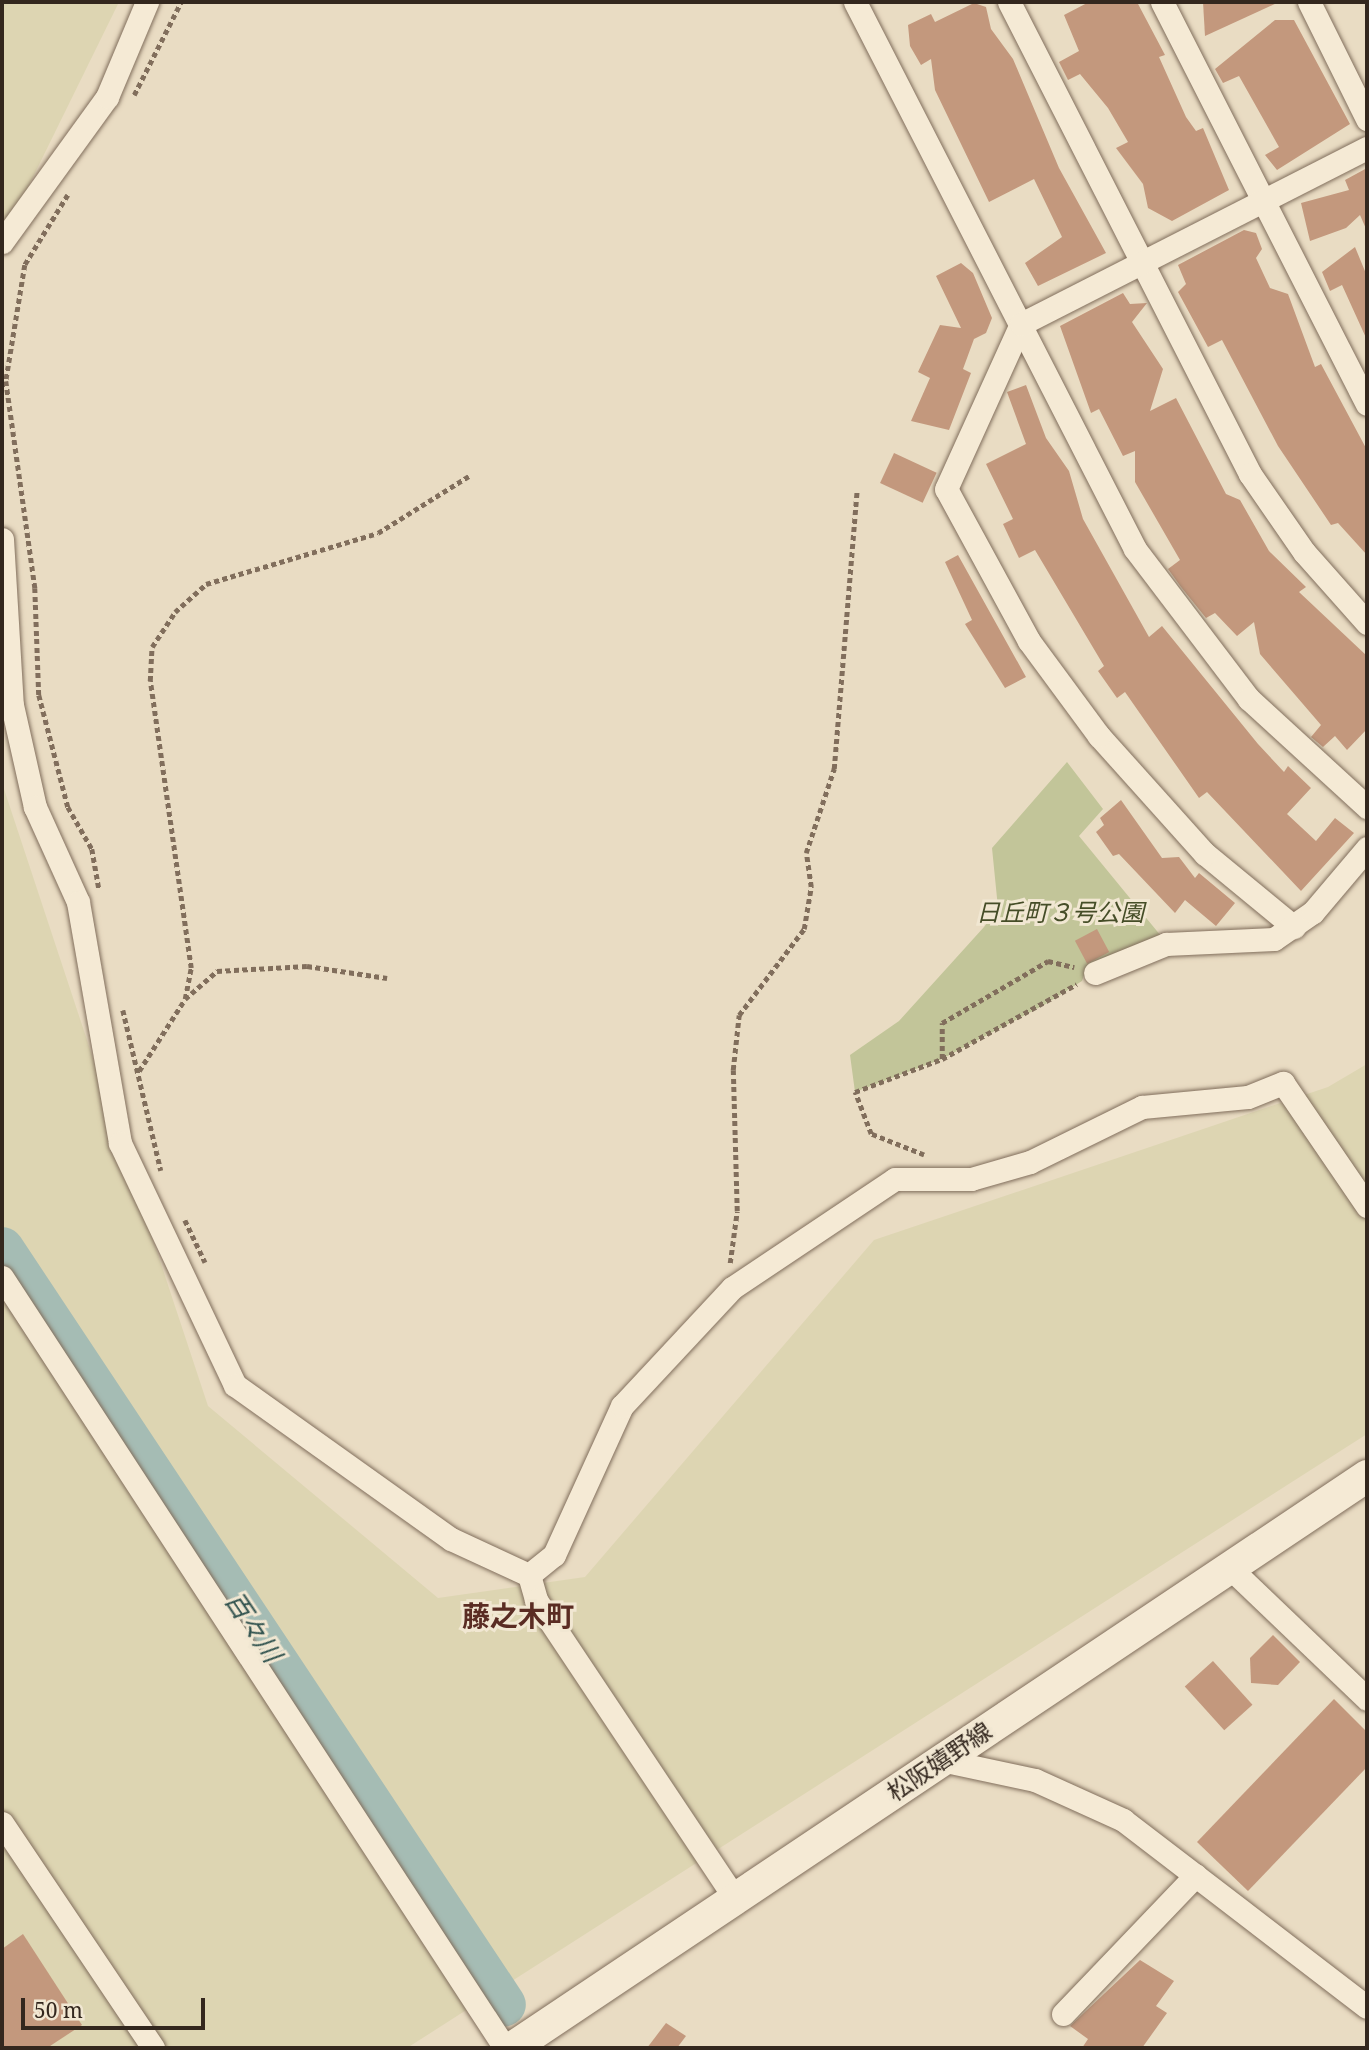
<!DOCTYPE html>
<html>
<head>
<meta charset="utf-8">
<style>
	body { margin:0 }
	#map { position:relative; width:1369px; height:2050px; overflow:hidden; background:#e9dcc3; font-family:"Noto Serif","Noto Sans JP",serif }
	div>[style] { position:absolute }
	.farmland>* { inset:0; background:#ddd5b2 }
	.green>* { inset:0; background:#c2c599 }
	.river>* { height:44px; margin:-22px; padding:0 22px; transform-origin:22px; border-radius:22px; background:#a5bcb4 }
	.building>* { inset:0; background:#c3987d; transform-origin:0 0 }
	.path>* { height:4.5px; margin-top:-2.25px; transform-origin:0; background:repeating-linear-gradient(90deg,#816e5c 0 5px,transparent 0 8.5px) }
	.roads { filter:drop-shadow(0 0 2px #816e5c) drop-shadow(0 0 2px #816e5c) }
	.minor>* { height:23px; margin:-11.5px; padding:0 11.5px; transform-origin:11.5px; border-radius:11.5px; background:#f5ead5 }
	.secondary>* { height:32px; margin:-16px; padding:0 16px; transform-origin:16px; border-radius:16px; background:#f5ead5 }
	span { translate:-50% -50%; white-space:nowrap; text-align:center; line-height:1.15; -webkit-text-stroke:6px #f1e7d2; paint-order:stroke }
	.park-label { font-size:24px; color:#454d27; font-style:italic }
	.street-label { font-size:24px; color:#33271e }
	.water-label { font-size:26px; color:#2f514d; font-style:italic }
	.quarter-label { font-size:28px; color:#5a2c23; font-weight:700 }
	.frame { position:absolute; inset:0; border:4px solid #33271e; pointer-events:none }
	.scale { position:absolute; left:21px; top:1998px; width:184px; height:32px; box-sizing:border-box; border:4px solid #33271e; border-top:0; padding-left:9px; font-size:21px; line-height:24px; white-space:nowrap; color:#33271e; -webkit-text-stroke:5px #f1e7d2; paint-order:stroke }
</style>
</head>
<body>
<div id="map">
	<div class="farmland">
		<i style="clip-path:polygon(2px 2px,119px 2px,2px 240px)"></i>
		<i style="clip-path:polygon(2px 783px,208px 1406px,438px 1598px,585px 1577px,874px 1240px,1328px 1087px,1367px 1064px,1367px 1434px,407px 2048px,2px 2048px)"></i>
	</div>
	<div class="green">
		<i style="clip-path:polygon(1067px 762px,1103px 809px,1079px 836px,1161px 936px,1086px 969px,1082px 981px,1044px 1005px,942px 1059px,855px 1092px,850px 1055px,899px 1021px,984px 927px,998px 908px,992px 848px)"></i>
	</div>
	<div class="river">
		<i style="left:2px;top:1249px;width:907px;rotate:56.41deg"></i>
	</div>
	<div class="building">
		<i style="clip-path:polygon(1089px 2px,1137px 2px,1165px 55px,1159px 57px,1186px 117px,1196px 131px,1203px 128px,1229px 190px,1172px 221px,1148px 208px,1143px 184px,1116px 148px,1128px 142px,1108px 108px,1080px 74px,1068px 80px,1059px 62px,1079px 51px,1064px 15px)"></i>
		<i style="clip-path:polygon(1203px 2px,1279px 2px,1205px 36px)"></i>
		<i style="clip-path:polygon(974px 3px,986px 7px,991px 29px,1013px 59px,1059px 168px,1106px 253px,1038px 286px,1025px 263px,1062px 237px,1034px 179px,989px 202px,935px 90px,931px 59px,921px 65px,910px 46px,908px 25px,931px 14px,935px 22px)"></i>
		<i style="clip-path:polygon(1275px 20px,1294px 20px,1350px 124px,1277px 170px,1265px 155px,1279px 147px,1239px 76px,1223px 83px,1215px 69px)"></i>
		<i style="clip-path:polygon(1367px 168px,1367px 231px,1360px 215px,1346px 228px,1310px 241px,1301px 203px,1349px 190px,1345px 180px)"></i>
		<i style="clip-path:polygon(1244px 230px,1256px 233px,1262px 249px,1256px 258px,1270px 288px,1288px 294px,1315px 367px,1321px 364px,1367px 450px,1367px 555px,1338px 523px,1331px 525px,1278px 446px,1222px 340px,1208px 347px,1178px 292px,1186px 284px,1178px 265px)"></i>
		<i style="clip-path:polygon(1355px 247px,1367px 276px,1367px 340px,1342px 285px,1330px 291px,1322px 272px)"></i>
		<i style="clip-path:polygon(961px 263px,973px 273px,992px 318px,986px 333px,974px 339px,963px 369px,971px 373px,949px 430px,911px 421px,930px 378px,918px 372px,940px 325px,961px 328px,936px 276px)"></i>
		<i style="clip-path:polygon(1123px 293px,1130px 304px,1147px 303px,1132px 322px,1163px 369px,1150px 411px,1176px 398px,1226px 494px,1240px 500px,1269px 551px,1306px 587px,1299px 592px,1367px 656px,1367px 729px,1347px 750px,1335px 736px,1323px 747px,1311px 737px,1321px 725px,1260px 654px,1254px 622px,1237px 636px,1215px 613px,1206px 618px,1181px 587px,1168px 569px,1180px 560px,1135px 482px,1135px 451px,1123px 456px,1099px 409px,1091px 413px,1060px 326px)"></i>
		<i style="clip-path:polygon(1026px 385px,1046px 438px,1069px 471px,1083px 519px,1149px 637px,1162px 626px,1258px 744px,1284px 772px,1288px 766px,1311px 788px,1287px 814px,1316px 841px,1335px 818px,1354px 833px,1301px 891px,1207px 792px,1199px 798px,1125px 692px,1117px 698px,1098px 671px,1104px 666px,1035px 550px,1019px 558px,1003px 524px,1013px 519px,986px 464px,1026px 444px,1007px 392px)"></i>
		<i style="left:894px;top:453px;width:47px;height:33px;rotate:25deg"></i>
		<i style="clip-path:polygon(958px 555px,1026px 677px,1005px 688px,965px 624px,972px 620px,945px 562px)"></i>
		<i style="clip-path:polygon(1121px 800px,1162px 858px,1179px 857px,1195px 878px,1199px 873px,1235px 903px,1216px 926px,1185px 900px,1175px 913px,1119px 854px,1113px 856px,1096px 832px,1104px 825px,1100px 818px)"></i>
		<i style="left:1097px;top:929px;width:26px;height:25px;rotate:62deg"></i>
		<i style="clip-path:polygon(1273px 1635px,1300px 1662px,1278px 1685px,1251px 1683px,1250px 1658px)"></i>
		<i style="left:1213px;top:1661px;width:59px;height:38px;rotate:48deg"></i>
		<i style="clip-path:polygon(1334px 1699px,1367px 1732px,1367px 1767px,1248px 1891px,1197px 1842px)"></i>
		<i style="clip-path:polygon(23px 1934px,82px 2025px,47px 2048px,2px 2048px,2px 1949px)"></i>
		<i style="clip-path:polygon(1140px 1960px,1174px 1981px,1156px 2006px,1167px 2013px,1142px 2048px,1082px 2048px,1088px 2039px,1070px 2026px)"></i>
		<i style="clip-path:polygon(666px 2023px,686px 2036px,677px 2048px,647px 2048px)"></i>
	</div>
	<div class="path">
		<i style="left:134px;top:95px;width:104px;rotate:-63.2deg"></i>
		<i style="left:68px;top:195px;width:82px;rotate:121.6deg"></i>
		<i style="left:25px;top:265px;width:118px;rotate:99.3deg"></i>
		<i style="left:6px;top:381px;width:209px;rotate:82deg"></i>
		<i style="left:35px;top:588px;width:107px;rotate:87.9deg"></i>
		<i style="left:39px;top:695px;width:116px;rotate:75.5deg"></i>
		<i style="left:68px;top:807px;width:48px;rotate:60.3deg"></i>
		<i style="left:92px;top:849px;width:40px;rotate:80deg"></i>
		<i style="left:185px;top:999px;width:32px;rotate:-79deg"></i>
		<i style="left:191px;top:968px;width:290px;rotate:-98.1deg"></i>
		<i style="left:150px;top:681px;width:34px;rotate:-87deg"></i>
		<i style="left:152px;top:647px;width:42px;rotate:-56.7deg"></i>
		<i style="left:175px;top:612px;width:42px;rotate:-42.1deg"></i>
		<i style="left:206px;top:584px;width:179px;rotate:-16.5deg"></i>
		<i style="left:378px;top:533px;width:107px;rotate:-32.1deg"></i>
		<i style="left:123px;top:1010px;width:165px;rotate:76.7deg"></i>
		<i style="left:942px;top:1059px;width:36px;rotate:-90deg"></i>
		<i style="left:942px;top:1023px;width:123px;rotate:-30.3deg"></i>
		<i style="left:1048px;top:961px;width:27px;rotate:13deg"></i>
		<i style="left:139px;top:1071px;width:85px;rotate:-57.4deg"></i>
		<i style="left:185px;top:999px;width:43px;rotate:-41.2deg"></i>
		<i style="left:217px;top:971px;width:90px;rotate:-3.2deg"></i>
		<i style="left:307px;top:966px;width:81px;rotate:8.5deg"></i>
		<i style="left:924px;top:1155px;width:57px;rotate:-158.4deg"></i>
		<i style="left:871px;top:1134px;width:45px;rotate:-110.9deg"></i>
		<i style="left:855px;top:1092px;width:93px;rotate:-20.8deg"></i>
		<i style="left:942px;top:1059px;width:154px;rotate:-29.1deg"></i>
		<i style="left:185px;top:1220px;width:47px;rotate:64.5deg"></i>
		<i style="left:730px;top:1263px;width:52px;rotate:-82.3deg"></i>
		<i style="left:737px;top:1211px;width:141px;rotate:-91.6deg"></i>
		<i style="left:733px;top:1070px;width:55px;rotate:-83.8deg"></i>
		<i style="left:739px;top:1015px;width:108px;rotate:-52.9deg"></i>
		<i style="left:804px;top:929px;width:43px;rotate:-80.5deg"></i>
		<i style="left:811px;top:887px;width:34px;rotate:-98deg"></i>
		<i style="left:806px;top:853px;width:89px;rotate:-71.6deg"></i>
		<i style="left:834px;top:769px;width:280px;rotate:-85.3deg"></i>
	</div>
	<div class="roads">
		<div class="minor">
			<i style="left:855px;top:2px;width:614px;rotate:62.89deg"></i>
			<i style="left:1135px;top:549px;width:188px;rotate:52.8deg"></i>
			<i style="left:1249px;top:699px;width:160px;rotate:42.5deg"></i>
			<i style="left:1009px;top:2px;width:530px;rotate:62.95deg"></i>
			<i style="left:1250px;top:474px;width:95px;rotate:55.3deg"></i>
			<i style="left:1304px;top:552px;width:95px;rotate:48.4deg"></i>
			<i style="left:1162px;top:2px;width:451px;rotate:63deg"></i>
			<i style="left:1309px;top:2px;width:131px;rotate:63.6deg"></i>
			<i style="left:2px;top:242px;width:179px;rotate:-54.1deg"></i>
			<i style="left:107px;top:97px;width:103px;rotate:-67.2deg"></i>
			<i style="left:2px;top:539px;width:166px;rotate:86.6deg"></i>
			<i style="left:12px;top:705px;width:105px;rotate:77.3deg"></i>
			<i style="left:35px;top:807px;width:104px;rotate:65.6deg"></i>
			<i style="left:78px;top:902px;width:245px;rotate:80.1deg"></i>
			<i style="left:120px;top:1143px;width:268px;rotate:64.6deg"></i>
			<i style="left:235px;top:1385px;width:265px;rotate:35.5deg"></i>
			<i style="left:451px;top:1539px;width:86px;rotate:24.8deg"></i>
			<i style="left:529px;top:1575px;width:26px;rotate:74deg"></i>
			<i style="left:536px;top:1600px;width:357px;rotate:56.3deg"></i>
			<i style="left:1294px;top:927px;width:115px;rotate:-140.6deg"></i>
			<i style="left:1205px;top:854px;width:159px;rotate:-131.9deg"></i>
			<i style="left:1099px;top:736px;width:118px;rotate:-126.4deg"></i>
			<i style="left:1029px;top:641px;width:173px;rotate:-118.6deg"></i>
			<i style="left:946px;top:489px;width:181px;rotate:-65.6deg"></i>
			<i style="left:1021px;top:324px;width:388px;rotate:-27deg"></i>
			<i style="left:1095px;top:973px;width:77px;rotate:-22.2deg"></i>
			<i style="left:1166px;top:944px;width:108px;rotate:-2.7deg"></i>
			<i style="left:1274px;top:939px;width:47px;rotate:-34.7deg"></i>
			<i style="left:1313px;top:912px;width:84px;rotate:-49.8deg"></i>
			<i style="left:2px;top:1277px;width:921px;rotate:56.88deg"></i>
			<i style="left:1228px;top:1566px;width:192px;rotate:43.7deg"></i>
			<i style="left:529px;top:1575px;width:32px;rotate:-39deg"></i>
			<i style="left:554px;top:1555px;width:164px;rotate:-65.5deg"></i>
			<i style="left:622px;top:1406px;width:161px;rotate:-47deg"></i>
			<i style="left:732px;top:1288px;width:196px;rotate:-33.8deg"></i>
			<i style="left:895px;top:1179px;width:76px"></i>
			<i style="left:971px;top:1179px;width:61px;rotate:-16.1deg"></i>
			<i style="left:1030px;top:1162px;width:125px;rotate:-26.2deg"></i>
			<i style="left:1142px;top:1107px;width:106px;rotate:-5.4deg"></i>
			<i style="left:1248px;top:1097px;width:38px;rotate:-22deg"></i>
			<i style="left:1283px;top:1083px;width:149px;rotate:55.7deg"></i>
			<i style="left:941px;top:1760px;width:96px;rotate:12deg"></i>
			<i style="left:1035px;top:1780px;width:97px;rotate:24.4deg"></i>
			<i style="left:1123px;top:1820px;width:307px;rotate:37.5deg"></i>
			<i style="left:2px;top:1823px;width:271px;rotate:56.1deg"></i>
			<i style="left:1063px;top:2014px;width:192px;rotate:-46.3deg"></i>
		</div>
		<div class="secondary">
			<i style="left:512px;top:2048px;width:1029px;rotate:-33.78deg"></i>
		</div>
	</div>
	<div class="park-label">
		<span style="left:1060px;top:912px">日丘町３号公園</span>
	</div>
	<div class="street-label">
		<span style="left:939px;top:1761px;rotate:-34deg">松阪嬉野線</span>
	</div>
	<div class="water-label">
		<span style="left:253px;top:1627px;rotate:56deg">百々川</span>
	</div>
	<div class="quarter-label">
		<span style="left:518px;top:1615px">藤之木町</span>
	</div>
	<div class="frame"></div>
	<div class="scale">50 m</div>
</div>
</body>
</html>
